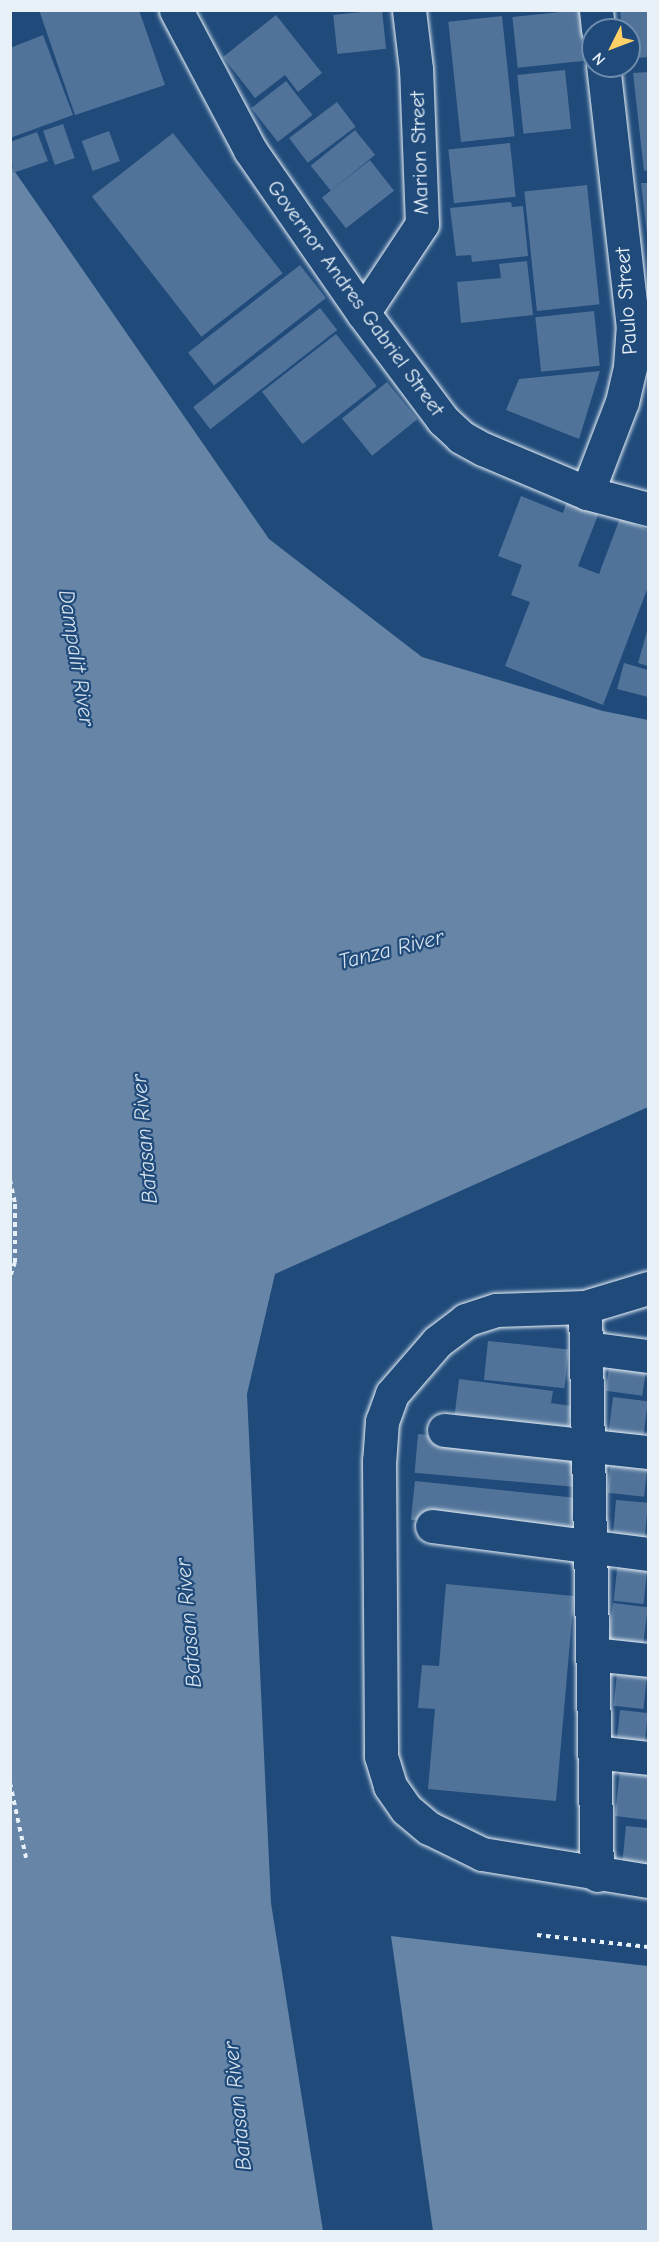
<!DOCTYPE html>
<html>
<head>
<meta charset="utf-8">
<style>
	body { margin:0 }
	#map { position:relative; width:659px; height:2242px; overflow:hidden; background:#1f4a7a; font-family:"Comic Neue",sans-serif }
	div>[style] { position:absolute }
	.water>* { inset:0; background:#6685a7 }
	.building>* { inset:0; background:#517399; transform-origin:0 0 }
	.path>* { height:4px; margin-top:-2px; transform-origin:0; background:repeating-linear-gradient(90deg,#e8f1f8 0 4.5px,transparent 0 9px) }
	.roads { filter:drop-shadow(0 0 2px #e8f1f8) drop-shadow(0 0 2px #e8f1f8) }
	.minor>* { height:33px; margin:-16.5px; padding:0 16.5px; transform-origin:16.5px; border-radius:16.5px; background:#1f4a7a }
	span { translate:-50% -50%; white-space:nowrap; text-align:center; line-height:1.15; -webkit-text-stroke:4.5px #1f4a7a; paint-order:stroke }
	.street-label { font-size:21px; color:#e8f1f8 }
	.water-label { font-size:22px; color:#d4e1ec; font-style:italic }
	.frame { position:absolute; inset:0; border:12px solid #e8f1f8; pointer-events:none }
	.north { position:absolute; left:581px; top:18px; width:60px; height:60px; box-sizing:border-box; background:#1f4a7a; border:2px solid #6f8dac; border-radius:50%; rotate:228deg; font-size:16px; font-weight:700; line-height:24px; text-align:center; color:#e8f1f8 }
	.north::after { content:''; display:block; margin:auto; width:21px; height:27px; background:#ffd166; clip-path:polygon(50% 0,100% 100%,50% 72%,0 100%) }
</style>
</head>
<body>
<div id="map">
	<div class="water">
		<i style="clip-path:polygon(11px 166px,269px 539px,422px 657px,603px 711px,648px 720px,648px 1107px,275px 1274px,247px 1394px,271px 1903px,323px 2231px,11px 2231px)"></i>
		<i style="clip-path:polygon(391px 1936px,648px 1966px,648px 2231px,433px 2231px)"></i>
	</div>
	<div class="building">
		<i style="clip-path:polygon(39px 10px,139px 10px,165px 85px,75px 115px)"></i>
		<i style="left:382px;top:10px;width:39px;height:49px;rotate:84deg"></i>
		<i style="left:580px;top:10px;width:51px;height:68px;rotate:84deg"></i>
		<i style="clip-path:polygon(620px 10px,648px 10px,648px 57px,629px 59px,629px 30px,622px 30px)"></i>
		<i style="clip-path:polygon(276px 15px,322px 73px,298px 92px,285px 75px,255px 98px,223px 57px)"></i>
		<i style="left:502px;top:16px;width:121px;height:54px;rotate:84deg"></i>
		<i style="clip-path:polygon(43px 35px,73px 115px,10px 138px,10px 48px)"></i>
		<i style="left:565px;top:70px;width:59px;height:48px;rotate:84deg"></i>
		<i style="clip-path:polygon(648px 72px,648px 170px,644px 171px,633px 73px)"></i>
		<i style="left:286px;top:81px;width:43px;height:44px;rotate:52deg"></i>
		<i style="left:337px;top:102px;width:31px;height:60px;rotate:53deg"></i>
		<i style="left:63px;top:124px;width:36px;height:21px;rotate:71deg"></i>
		<i style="left:355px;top:130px;width:32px;height:57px;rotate:51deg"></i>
		<i style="left:109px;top:131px;width:32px;height:29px;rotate:70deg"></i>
		<i style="clip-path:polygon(37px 132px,48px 161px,13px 173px,10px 142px)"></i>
		<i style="left:173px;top:133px;width:178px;height:103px;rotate:52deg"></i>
		<i style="left:510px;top:143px;width:54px;height:62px;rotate:84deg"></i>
		<i style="left:370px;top:160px;width:39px;height:61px;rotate:52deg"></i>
		<i style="clip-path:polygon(641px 183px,648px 183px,648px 235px,647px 235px)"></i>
		<i style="left:587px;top:185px;width:120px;height:63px;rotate:84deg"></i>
		<i style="clip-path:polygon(511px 202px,512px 207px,523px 206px,528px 256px,472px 262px,471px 255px,456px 256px,450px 208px)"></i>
		<i style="clip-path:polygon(527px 261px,533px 315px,461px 323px,457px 282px,501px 278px,499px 264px)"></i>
		<i style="left:300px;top:265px;width:42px;height:142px;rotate:52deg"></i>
		<i style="left:320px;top:308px;width:28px;height:161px;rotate:52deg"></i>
		<i style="left:594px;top:311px;width:55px;height:59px;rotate:84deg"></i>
		<i style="left:336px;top:334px;width:66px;height:94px;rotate:52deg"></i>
		<i style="clip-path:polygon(600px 371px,579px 439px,506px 410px,519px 379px)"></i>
		<i style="left:387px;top:382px;width:48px;height:58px;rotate:51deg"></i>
		<i style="clip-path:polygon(521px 496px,563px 513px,568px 498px,600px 510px,578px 566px,599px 574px,620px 518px,648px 530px,648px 587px,603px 705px,505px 666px,530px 602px,511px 595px,522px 565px,498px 556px)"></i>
		<i style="clip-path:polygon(648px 628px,648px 666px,638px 663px)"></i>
		<i style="clip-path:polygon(624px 663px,648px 670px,648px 697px,617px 689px)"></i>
		<i style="left:488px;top:1341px;width:81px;height:39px;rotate:6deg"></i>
		<i style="left:611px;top:1353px;width:37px;height:38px;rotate:8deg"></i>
		<i style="clip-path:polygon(459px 1379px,553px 1391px,551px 1403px,571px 1406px,567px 1436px,454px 1420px)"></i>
		<i style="left:613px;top:1397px;width:35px;height:43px;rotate:7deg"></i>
		<i style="left:418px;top:1434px;width:159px;height:39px;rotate:5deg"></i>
		<i style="left:611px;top:1458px;width:37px;height:35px;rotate:6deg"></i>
		<i style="left:415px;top:1481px;width:160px;height:39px;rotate:6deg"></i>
		<i style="left:616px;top:1500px;width:32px;height:42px;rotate:5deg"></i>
		<i style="left:618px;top:1560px;width:30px;height:41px;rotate:6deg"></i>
		<i style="clip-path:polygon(446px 1584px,574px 1596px,556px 1801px,428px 1789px,435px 1709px,418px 1708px,422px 1665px,439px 1666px)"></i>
		<i style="left:613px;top:1603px;width:35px;height:43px;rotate:7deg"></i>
		<i style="left:618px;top:1664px;width:30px;height:42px;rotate:6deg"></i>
		<i style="left:620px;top:1710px;width:28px;height:42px;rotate:6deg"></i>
		<i style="clip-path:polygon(620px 1770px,648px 1773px,648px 1820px,615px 1816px)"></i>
		<i style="clip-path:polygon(626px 1826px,648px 1828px,648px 1878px,621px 1875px)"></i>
	</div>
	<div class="path">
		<i style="left:10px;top:1180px;width:25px;rotate:78deg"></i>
		<i style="left:15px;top:1204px;width:58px;rotate:90deg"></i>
		<i style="left:15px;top:1262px;width:16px;rotate:108deg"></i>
		<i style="left:10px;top:1783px;width:81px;rotate:77.9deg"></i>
		<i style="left:537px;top:1935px;width:112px;rotate:6.2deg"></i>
	</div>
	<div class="roads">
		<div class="minor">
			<i style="left:176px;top:10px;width:158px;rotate:62.1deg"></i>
			<i style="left:250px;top:150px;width:198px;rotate:55.3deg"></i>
			<i style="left:363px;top:313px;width:134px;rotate:53.2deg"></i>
			<i style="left:443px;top:420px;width:25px;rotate:43deg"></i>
			<i style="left:461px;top:437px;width:25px;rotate:29deg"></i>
			<i style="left:483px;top:449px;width:113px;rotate:22.9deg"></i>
			<i style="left:587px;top:493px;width:63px;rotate:14.7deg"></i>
			<i style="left:596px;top:10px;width:20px;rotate:84deg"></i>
			<i style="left:363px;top:313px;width:107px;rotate:-56.5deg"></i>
			<i style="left:422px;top:224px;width:155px;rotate:-92.2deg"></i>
			<i style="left:416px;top:69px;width:59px;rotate:-96.8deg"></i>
			<i style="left:587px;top:493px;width:97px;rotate:-69deg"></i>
			<i style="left:622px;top:402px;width:36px;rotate:-77deg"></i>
			<i style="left:630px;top:367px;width:39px;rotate:-86deg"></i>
			<i style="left:633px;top:328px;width:264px;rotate:-96.5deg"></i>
			<i style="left:648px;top:1288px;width:66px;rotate:163.2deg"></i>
			<i style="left:585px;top:1307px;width:89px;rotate:178.1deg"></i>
			<i style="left:496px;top:1310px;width:32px;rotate:162deg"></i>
			<i style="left:466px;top:1320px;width:36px;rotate:143deg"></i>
			<i style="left:437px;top:1342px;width:69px;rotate:130.9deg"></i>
			<i style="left:392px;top:1394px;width:29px;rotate:110deg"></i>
			<i style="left:382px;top:1421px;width:39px;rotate:94deg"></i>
			<i style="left:379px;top:1460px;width:296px;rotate:89.6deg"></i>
			<i style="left:381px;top:1756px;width:31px;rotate:73deg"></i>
			<i style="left:390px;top:1786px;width:28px;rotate:55deg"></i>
			<i style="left:406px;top:1809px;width:30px;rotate:40deg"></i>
			<i style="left:429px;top:1828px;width:59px;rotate:26.1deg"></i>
			<i style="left:482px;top:1854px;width:168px;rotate:9.2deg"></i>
			<i style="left:585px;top:1307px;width:568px;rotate:88.79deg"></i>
			<i style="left:587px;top:1348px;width:62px;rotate:7.5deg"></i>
			<i style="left:444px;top:1430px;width:205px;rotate:6.2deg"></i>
			<i style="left:432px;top:1526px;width:218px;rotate:7.4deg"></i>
			<i style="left:592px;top:1654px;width:56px;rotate:6.1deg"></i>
			<i style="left:594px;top:1752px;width:54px;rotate:6.3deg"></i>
		</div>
	</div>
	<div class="street-label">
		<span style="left:419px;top:153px;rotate:-92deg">Marion Street</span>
		<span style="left:356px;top:298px;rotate:54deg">Governor Andres Gabriel Street</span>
		<span style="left:626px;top:301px;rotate:-94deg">Paulo Street</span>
	</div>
	<div class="water-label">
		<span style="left:76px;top:658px;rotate:81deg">Dampalit River</span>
		<span style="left:391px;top:950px;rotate:-14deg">Tanza River</span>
		<span style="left:145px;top:1139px;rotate:-95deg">Batasan River</span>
		<span style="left:189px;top:1623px;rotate:-95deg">Batasan River</span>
		<span style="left:238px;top:2106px;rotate:-96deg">Batasan River</span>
	</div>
	<div class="frame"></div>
	<div class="north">N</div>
</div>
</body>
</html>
